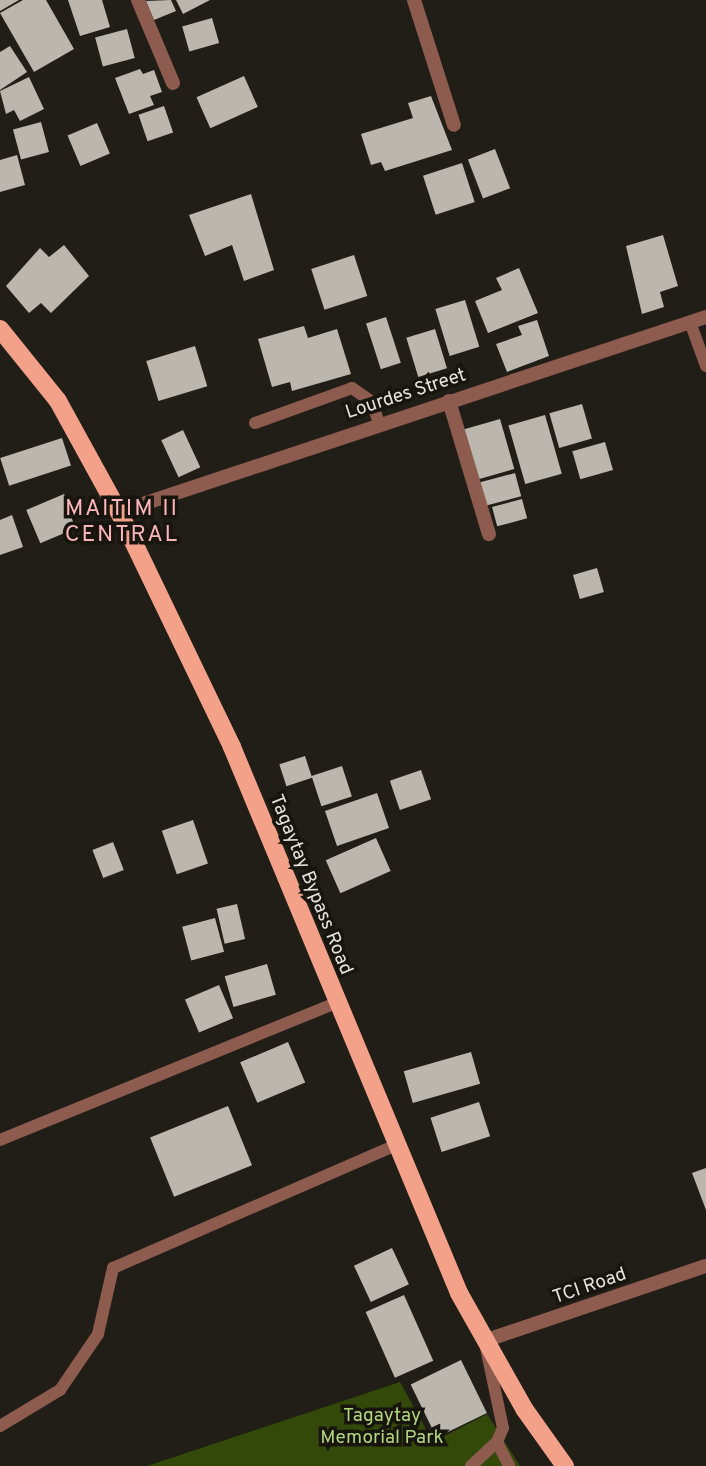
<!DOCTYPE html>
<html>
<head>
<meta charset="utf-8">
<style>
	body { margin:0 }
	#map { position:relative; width:706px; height:1466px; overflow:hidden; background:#211e18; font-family:Overpass,sans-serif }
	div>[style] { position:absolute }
	.green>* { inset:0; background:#33490a }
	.building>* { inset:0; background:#bbb7af; transform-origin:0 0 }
	.service>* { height:12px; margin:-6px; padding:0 6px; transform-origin:6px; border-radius:6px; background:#8e5c4e }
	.minor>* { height:14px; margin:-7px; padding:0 7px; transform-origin:7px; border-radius:7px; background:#8e5c4e }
	.primary>* { height:18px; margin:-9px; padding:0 9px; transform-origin:9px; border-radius:9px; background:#f3a188 }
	span { translate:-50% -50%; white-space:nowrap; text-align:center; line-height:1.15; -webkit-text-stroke:7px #18150f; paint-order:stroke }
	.street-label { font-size:19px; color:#e5e3df }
	.park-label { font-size:19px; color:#b1d77c }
	.quarter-label { font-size:23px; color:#fab5b9; letter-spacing:2px }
</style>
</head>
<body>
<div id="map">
	<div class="green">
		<i style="clip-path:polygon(400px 1382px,433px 1442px,487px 1414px,520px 1466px,147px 1466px)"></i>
	</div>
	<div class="building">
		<i style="clip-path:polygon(0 0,19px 0,0 11px)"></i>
		<i style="clip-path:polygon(23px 0,46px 0,74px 49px,34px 72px,0 13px)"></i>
		<i style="clip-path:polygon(68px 0,102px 0,110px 27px,80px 36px)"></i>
		<i style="clip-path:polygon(171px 0,176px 11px,154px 20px,146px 1px)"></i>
		<i style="clip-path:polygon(176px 0,210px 0,183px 14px)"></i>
		<i style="left:212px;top:18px;width:26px;height:31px;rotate:74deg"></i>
		<i style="left:127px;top:29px;width:30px;height:33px;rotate:75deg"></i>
		<i style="clip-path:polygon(10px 46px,27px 72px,0 90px,0 52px)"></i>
		<i style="clip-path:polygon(140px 69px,143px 74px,154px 70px,162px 92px,150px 96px,154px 105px,129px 114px,115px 78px)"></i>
		<i style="left:244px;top:76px;width:34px;height:52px;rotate:66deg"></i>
		<i style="clip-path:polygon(29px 77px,44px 109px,20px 121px,14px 110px,6px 114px,0 91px)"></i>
		<i style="clip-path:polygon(431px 96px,452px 150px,385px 171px,381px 162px,371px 165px,361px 134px,413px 118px,408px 103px)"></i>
		<i style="left:164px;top:106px;width:28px;height:27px;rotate:71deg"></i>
		<i style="left:41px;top:122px;width:31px;height:29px;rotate:75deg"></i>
		<i style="left:97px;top:123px;width:33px;height:32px;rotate:67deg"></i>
		<i style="left:495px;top:149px;width:42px;height:29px;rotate:69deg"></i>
		<i style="clip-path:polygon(17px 155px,25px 185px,0 192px,0 160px)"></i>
		<i style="left:462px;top:163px;width:41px;height:41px;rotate:72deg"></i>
		<i style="clip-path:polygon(251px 194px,274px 270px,244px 281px,232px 245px,205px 256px,189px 215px)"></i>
		<i style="clip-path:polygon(663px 235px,678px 286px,660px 292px,664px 307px,642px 314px,626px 246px)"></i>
		<i style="clip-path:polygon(64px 245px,89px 276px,51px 313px,41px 303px,29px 313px,6px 286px,40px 248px,49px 257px)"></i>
		<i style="left:354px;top:255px;width:43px;height:45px;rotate:72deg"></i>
		<i style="clip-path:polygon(519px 268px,538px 313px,488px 333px,475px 301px,502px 290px,496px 278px)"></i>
		<i style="left:465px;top:300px;width:49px;height:31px;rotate:73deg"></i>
		<i style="left:386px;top:317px;width:48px;height:21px;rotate:72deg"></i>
		<i style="clip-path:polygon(537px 320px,549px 356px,507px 372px,496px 344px,522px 335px,518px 326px)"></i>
		<i style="clip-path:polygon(304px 326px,308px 338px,337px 329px,351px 374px,292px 391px,290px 382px,272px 387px,258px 339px)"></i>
		<i style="left:435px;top:329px;width:41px;height:30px;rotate:73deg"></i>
		<i style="left:195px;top:346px;width:42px;height:51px;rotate:73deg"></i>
		<i style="left:582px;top:404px;width:36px;height:34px;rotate:74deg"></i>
		<i style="left:545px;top:415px;width:61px;height:38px;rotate:74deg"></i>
		<i style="left:500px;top:419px;width:52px;height:39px;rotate:74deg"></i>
		<i style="left:183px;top:430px;width:41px;height:24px;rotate:65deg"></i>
		<i style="left:62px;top:438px;width:29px;height:65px;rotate:72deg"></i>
		<i style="left:605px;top:442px;width:29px;height:34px;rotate:74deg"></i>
		<i style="left:515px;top:473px;width:24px;height:36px;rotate:75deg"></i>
		<i style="left:64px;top:494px;width:36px;height:41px;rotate:67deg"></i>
		<i style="left:522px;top:499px;width:20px;height:31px;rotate:75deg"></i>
		<i style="clip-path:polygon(12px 515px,23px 547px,0 555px,0 520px)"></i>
		<i style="left:597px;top:568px;width:25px;height:25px;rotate:74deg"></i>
		<i style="left:305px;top:756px;width:23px;height:27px;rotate:72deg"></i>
		<i style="left:342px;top:766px;width:32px;height:32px;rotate:72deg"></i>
		<i style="left:421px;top:770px;width:31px;height:33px;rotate:71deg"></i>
		<i style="left:377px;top:793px;width:37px;height:55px;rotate:71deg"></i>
		<i style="left:193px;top:820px;width:46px;height:33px;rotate:71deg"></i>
		<i style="left:376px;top:838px;width:36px;height:55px;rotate:66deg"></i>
		<i style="left:113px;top:842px;width:30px;height:22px;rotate:69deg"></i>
		<i style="left:237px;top:904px;width:36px;height:21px;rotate:77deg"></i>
		<i style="left:215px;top:918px;width:35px;height:34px;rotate:75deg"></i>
		<i style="left:267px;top:964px;width:32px;height:44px;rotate:74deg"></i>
		<i style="left:219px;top:985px;width:36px;height:37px;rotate:67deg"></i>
		<i style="left:288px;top:1042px;width:44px;height:52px;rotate:67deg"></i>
		<i style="left:471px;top:1052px;width:33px;height:70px;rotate:74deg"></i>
		<i style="left:479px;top:1102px;width:36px;height:51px;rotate:72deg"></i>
		<i style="left:228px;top:1106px;width:64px;height:84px;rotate:68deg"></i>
		<i style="clip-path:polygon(706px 1168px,706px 1210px,692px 1173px)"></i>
		<i style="left:392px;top:1248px;width:40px;height:42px;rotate:65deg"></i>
		<i style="left:404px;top:1295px;width:72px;height:42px;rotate:66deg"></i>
		<i style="left:461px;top:1360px;width:59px;height:56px;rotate:64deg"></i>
	</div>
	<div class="service">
		<i style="left:690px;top:322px;width:47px;rotate:70deg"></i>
		<i style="left:255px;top:423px;width:103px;rotate:-19.8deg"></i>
		<i style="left:352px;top:388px;width:24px;rotate:35deg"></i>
		<i style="left:372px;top:402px;width:23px;rotate:72deg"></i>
		<i style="left:0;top:1140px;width:362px;rotate:-22.2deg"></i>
		<i style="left:0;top:1426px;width:70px;rotate:-31deg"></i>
		<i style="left:60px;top:1390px;width:68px;rotate:-55.8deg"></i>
		<i style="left:98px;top:1334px;width:68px;rotate:-77.2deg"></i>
		<i style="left:113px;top:1268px;width:305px;rotate:-23.5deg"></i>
		<i style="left:497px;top:1442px;width:27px;rotate:63deg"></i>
		<i style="left:471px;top:1466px;width:35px;rotate:-43deg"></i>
		<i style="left:497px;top:1442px;width:15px;rotate:-67deg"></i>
		<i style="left:503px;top:1428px;width:82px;rotate:-102deg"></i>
	</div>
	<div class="minor">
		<i style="left:138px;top:0;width:90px;rotate:67.1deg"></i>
		<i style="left:414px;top:0;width:131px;rotate:72.3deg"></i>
		<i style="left:449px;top:401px;width:139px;rotate:73.3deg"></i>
		<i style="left:119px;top:512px;width:619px;rotate:-18.38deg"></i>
		<i style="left:484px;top:1341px;width:234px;rotate:-18.7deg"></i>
	</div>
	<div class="primary">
		<i style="left:0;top:329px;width:92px;rotate:51.1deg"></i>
		<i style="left:58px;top:401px;width:127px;rotate:61.2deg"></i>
		<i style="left:119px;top:512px;width:261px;rotate:64.3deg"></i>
		<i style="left:232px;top:747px;width:591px;rotate:67.42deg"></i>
		<i style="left:459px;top:1293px;width:134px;rotate:60.6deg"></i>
		<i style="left:525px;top:1410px;width:69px;rotate:54.5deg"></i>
	</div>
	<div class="street-label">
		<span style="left:406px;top:395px;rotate:-18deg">Lourdes Street</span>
		<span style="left:310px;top:885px;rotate:68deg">Tagaytay Bypass Road</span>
		<span style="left:590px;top:1287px;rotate:-19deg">TCI Road</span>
	</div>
	<div class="park-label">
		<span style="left:382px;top:1428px">Tagaytay<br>Memorial Park</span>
	</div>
	<div class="quarter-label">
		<span style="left:122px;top:523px">MAITIM II<br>CENTRAL</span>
	</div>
</div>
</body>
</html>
